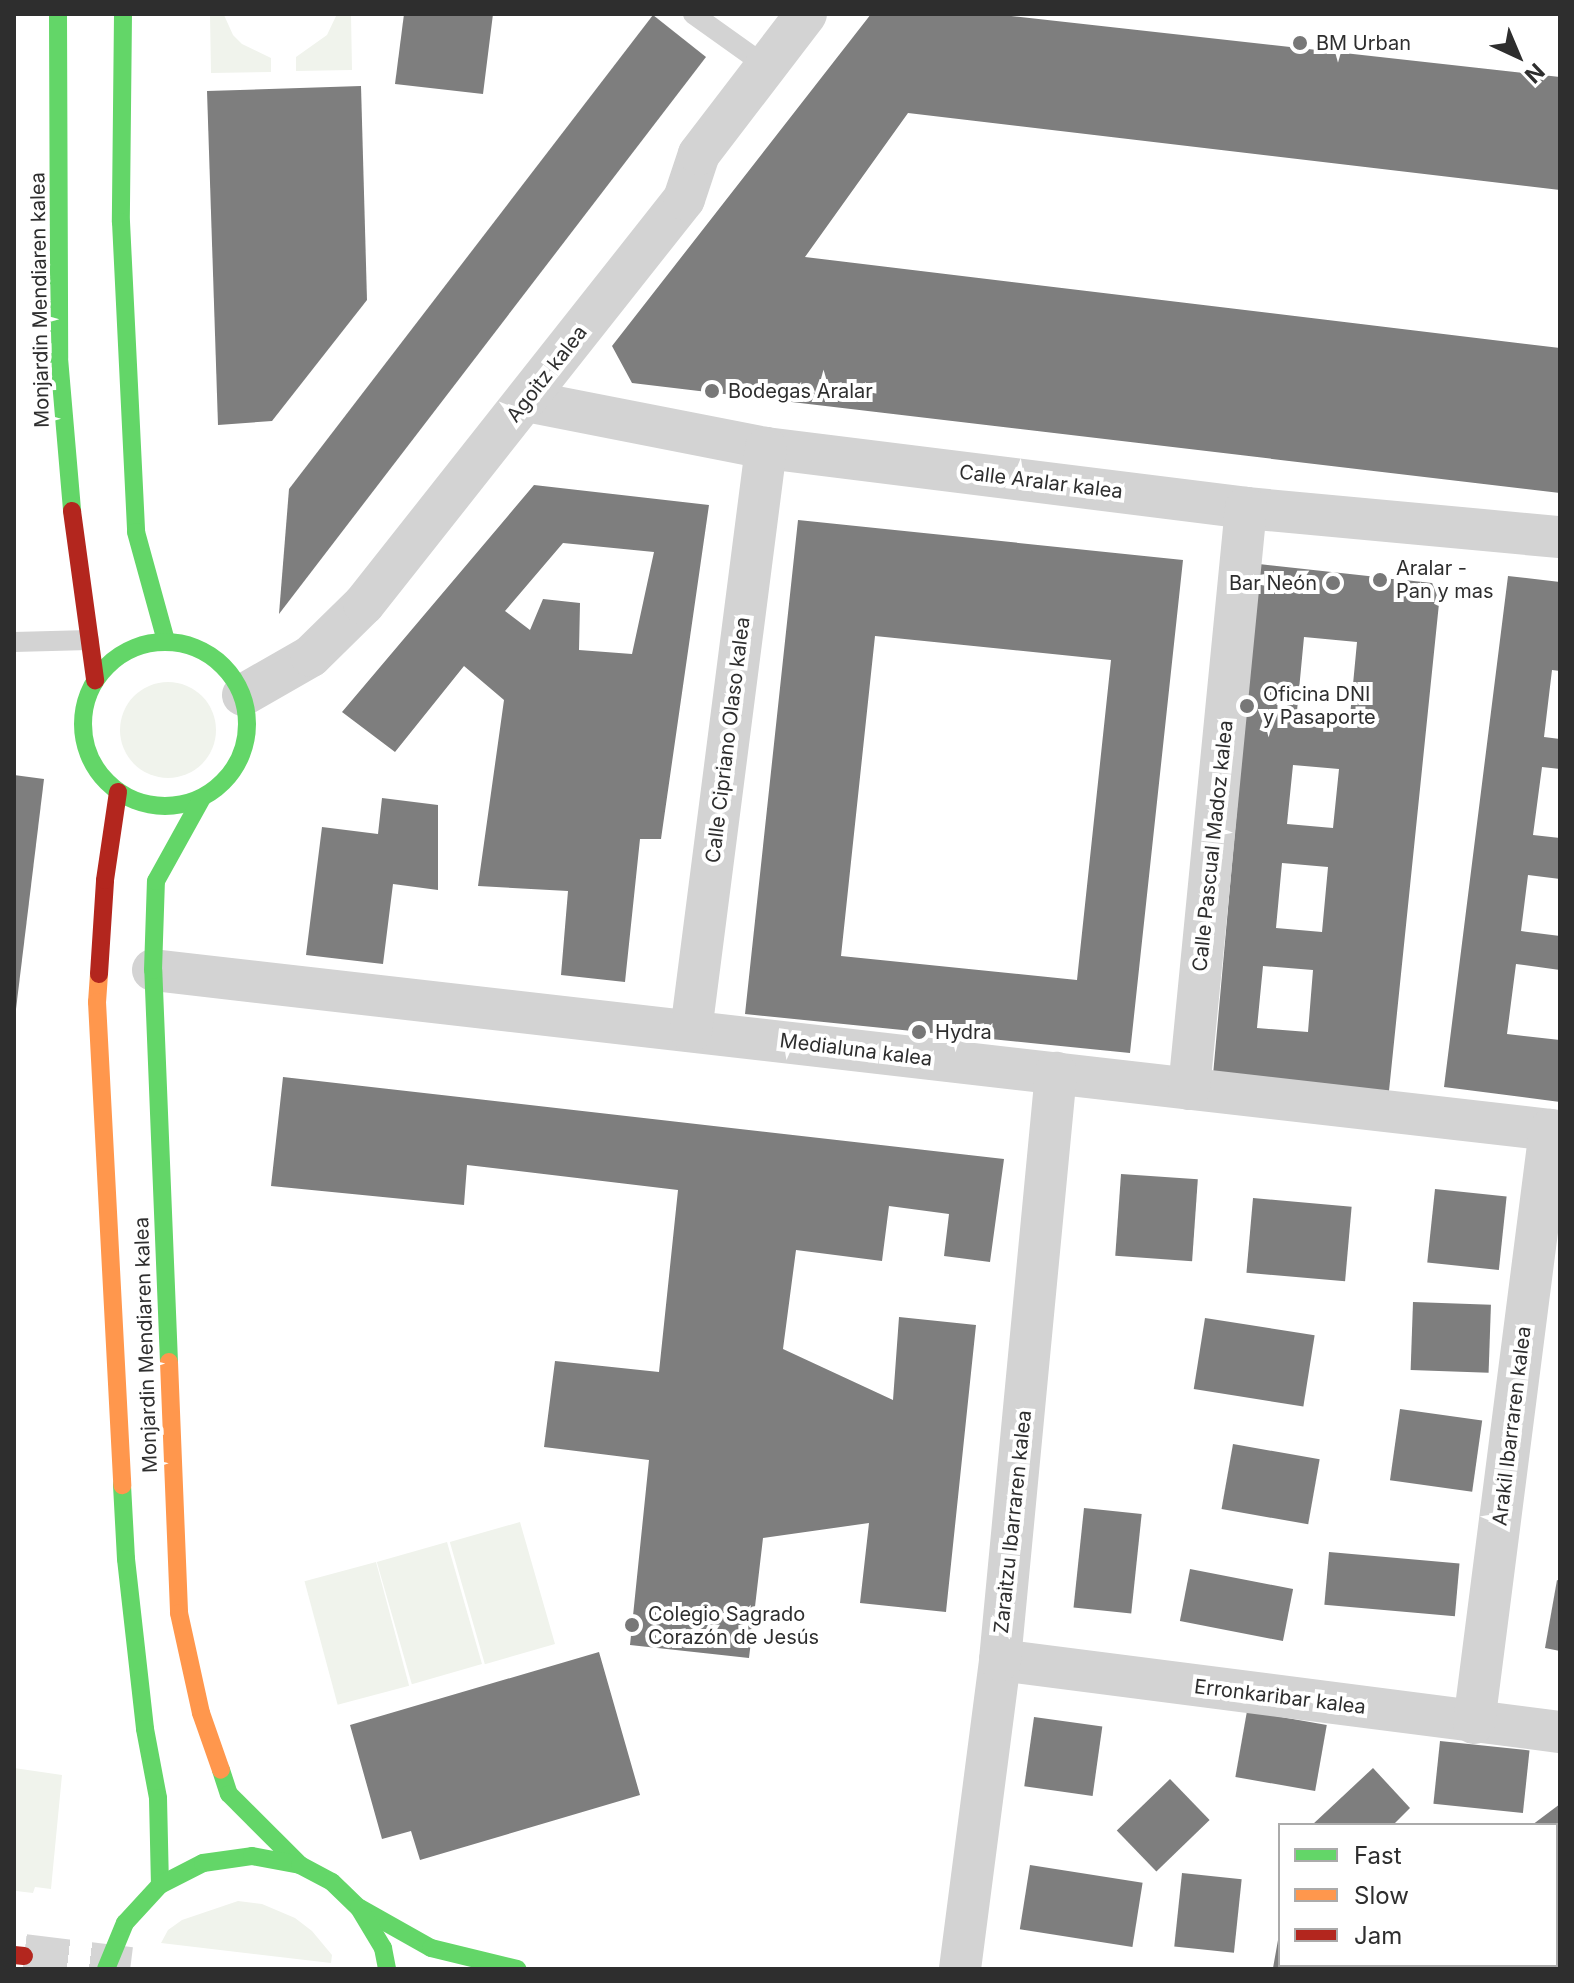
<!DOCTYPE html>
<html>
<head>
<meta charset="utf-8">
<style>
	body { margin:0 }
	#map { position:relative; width:1574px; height:1983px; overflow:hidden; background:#fff; font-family:Inter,sans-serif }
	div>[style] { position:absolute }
	.green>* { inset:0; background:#f0f3ec; transform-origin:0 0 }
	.round { border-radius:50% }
	.building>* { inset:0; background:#7e7e7e; transform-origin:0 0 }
	.secondary-tunnel>* { height:44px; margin-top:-22px; transform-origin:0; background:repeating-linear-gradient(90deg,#d5d5d5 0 44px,transparent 0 66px) }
	.lane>* { height:20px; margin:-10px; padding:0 10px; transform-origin:10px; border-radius:10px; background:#d3d3d3 }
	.street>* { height:42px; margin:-21px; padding:0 21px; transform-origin:21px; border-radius:21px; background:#d3d3d3 }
	.fast>* { height:18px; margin:-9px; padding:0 9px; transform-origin:9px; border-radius:9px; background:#63d668 }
	.fast>.ring { margin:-9px; padding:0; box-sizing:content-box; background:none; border:18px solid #63d668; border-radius:50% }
	.slow>* { height:18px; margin:-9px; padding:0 9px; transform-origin:9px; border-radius:9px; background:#ff974d }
	.jam>* { height:18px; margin:-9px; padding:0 9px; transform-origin:9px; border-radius:9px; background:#b3261e }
	.dots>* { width:22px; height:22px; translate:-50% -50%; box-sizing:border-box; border:4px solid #fff; border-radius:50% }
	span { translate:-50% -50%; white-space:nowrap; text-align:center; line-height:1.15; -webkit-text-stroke:8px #fff; paint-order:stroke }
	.poi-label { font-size:20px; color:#2e2e2e }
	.left { translate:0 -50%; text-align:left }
	.right { translate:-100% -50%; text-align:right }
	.street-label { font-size:20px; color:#2e2e2e }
	.frame { position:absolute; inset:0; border:16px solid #2e2e2e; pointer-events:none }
	.legend { position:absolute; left:1278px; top:1823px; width:280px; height:144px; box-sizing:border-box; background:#fff; border:2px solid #ababab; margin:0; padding:10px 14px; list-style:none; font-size:24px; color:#2e2e2e }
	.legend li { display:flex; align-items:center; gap:16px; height:40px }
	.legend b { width:40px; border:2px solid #ababab }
	.north { position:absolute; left:1478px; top:16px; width:80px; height:80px; -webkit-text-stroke:6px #fff; paint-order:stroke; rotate:136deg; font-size:22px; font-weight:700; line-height:32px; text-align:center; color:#2e2e2e }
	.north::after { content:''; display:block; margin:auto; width:28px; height:36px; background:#2e2e2e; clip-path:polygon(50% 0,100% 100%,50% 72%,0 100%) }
</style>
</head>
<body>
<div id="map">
	<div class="green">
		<i style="clip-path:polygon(337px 14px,351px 14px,352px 70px,296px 71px,296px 57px,327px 35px)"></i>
		<i style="clip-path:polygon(210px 15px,224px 15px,233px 35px,242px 44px,271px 58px,271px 72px,211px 73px)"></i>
		<i class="round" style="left:120px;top:682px;width:96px;height:96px"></i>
		<i style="left:520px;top:1522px;width:127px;height:73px;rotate:74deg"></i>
		<i style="left:447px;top:1542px;width:127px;height:73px;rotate:74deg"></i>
		<i style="left:376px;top:1562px;width:128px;height:74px;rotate:75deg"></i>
		<i style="clip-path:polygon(14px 1768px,62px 1775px,51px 1889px,35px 1887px,33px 1893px,16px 1891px,14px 1903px)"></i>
		<i style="clip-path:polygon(238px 1901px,262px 1904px,295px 1918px,312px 1931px,332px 1955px,331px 1963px,161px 1943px,168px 1930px,182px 1920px)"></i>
	</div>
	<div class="building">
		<i style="clip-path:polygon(404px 14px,493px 14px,483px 94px,395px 84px)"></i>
		<i style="clip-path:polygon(871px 14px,993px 14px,1560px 77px,1560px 190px,908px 113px,805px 257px,1560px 348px,1560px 493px,632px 383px,612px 346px)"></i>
		<i style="clip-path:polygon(653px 15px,706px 57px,279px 614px,289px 489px)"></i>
		<i style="clip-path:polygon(361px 86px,367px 300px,272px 421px,218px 425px,207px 91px)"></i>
		<i style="clip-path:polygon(evenodd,534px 485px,709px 505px,661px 839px,640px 839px,625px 982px,561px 975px,568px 891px,478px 886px,504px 700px,464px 666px,395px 752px,342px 712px,534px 485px,563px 543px,654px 552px,632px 654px,579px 650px,580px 603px,543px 599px,530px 630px,505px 611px,563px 543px)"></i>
		<i style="clip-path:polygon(evenodd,798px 520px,1183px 560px,1130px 1053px,745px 1014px,798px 520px,875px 636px,1111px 660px,1077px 980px,841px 956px,875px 636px)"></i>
		<i style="clip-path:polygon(evenodd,1259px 564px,1441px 584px,1389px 1091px,1213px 1075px,1259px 564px,1304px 637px,1357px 642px,1350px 716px,1297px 711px,1304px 637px,1259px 564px,1293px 765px,1339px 769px,1333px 828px,1287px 824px,1293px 765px,1259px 564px,1282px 863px,1328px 867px,1322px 932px,1276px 928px,1282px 863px,1259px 564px,1263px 966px,1313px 970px,1308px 1032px,1257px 1028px,1263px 966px)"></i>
		<i style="clip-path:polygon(1508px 576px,1560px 582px,1560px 671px,1552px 670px,1544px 737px,1560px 739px,1560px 769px,1542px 767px,1533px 835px,1560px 838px,1560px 879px,1528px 875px,1521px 931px,1560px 936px,1560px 970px,1516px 964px,1507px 1034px,1560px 1040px,1560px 1102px,1444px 1087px)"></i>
		<i style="clip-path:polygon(14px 775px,44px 779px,16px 1009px,14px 1009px)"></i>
		<i style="clip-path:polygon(382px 798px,438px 805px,438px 890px,393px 884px,383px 964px,306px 955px,322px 827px,378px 834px)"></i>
		<i style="clip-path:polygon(283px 1077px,1004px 1159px,990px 1262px,944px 1256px,949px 1214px,889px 1206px,882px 1261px,796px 1250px,783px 1349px,893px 1400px,899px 1317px,976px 1325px,946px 1612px,860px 1603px,869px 1523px,763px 1538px,749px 1658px,630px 1645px,649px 1460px,544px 1447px,555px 1361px,659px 1372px,678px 1190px,467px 1165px,464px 1205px,271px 1186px)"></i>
		<i style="left:1121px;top:1174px;width:77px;height:82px;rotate:4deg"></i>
		<i style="left:1435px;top:1189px;width:72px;height:74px;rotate:6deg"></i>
		<i style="left:1253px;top:1198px;width:99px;height:75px;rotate:5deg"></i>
		<i style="left:1413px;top:1302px;width:78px;height:68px;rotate:2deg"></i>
		<i style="left:1205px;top:1318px;width:111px;height:72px;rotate:9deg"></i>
		<i style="left:1400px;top:1409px;width:83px;height:72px;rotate:8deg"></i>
		<i style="left:1233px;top:1444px;width:88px;height:66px;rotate:10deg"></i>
		<i style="left:1084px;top:1508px;width:58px;height:100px;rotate:6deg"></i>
		<i style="left:1329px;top:1552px;width:131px;height:53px;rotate:5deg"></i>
		<i style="left:1190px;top:1569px;width:105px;height:53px;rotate:11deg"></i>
		<i style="clip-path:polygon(1557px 1580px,1560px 1581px,1560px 1651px,1545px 1648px)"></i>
		<i style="clip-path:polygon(599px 1652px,640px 1795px,420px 1860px,411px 1831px,382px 1839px,350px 1725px)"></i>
		<i style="left:1247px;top:1711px;width:81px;height:67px;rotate:10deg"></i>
		<i style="left:1034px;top:1717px;width:69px;height:70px;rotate:8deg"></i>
		<i style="left:1440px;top:1741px;width:90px;height:63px;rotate:6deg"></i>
		<i style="clip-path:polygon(1373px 1768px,1410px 1808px,1393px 1825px,1312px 1825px)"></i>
		<i style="left:1170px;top:1779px;width:57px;height:74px;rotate:46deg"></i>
		<i style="clip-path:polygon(1560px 1804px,1560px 1873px,1556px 1868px,1556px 1825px,1532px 1825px)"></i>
		<i style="left:1030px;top:1865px;width:114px;height:65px;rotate:9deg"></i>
		<i style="left:1182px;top:1873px;width:60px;height:74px;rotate:6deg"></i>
		<i style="clip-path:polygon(1278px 1940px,1280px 1965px,1349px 1965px,1349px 1969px,1273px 1968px)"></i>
	</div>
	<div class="secondary-tunnel">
		<i style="left:24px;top:1956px;width:107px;rotate:7deg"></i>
	</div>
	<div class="lane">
		<i style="left:693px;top:14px;width:90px;rotate:35.5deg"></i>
		<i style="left:14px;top:642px;width:75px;rotate:-1.5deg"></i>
	</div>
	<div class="street">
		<i style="left:526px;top:401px;width:245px;rotate:11.1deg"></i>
		<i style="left:766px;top:448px;width:484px;rotate:7.1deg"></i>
		<i style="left:1246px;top:508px;width:315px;rotate:5.3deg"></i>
		<i style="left:243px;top:695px;width:78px;rotate:-29.8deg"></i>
		<i style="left:311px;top:656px;width:74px;rotate:-44.5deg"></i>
		<i style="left:364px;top:604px;width:516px;rotate:-51.69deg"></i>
		<i style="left:684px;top:199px;width:47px;rotate:-71.6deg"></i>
		<i style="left:699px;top:154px;width:176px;rotate:-52.6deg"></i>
		<i style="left:153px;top:970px;width:1416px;rotate:6.53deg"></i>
		<i style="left:691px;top:1031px;width:588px;rotate:-82.67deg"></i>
		<i style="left:1189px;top:1089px;width:584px;rotate:-84.4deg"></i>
		<i style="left:1000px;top:1660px;width:565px;rotate:7.33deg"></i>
		<i style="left:1474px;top:1723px;width:598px;rotate:-82.7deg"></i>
		<i style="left:960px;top:1969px;width:312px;rotate:-82.6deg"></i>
		<i style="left:1000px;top:1660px;width:590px;rotate:-84.55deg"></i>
	</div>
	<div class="fast">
		<i style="left:58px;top:14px;width:344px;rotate:89.8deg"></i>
		<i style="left:59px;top:358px;width:154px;rotate:85.1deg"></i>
		<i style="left:123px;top:14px;width:208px;rotate:90.6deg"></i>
		<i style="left:121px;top:222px;width:310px;rotate:87.2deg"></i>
		<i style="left:136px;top:532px;width:113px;rotate:74.6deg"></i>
		<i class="ring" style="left:83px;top:642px;width:146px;height:146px"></i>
		<i style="left:169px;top:1362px;width:392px;rotate:-92.3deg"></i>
		<i style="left:153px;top:970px;width:89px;rotate:-88.1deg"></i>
		<i style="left:156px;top:881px;width:95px;rotate:-61deg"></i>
		<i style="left:122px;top:1485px;width:74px;rotate:86.9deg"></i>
		<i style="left:126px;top:1559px;width:171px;rotate:83.6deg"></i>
		<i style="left:145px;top:1729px;width:70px;rotate:79.3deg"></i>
		<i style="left:158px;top:1798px;width:87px;rotate:88.7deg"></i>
		<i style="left:221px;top:1770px;width:25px;rotate:72deg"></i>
		<i style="left:229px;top:1794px;width:100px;rotate:45deg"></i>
		<i style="left:360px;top:1908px;width:81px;rotate:29.4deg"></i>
		<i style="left:431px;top:1948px;width:89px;rotate:13.7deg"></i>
		<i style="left:106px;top:1969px;width:50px;rotate:-67.6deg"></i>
		<i style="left:125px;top:1923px;width:52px;rotate:-47.4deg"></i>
		<i style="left:160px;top:1885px;width:48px;rotate:-27.1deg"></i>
		<i style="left:203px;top:1863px;width:49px;rotate:-8.1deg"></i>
		<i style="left:252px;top:1856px;width:49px;rotate:10.6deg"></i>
		<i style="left:300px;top:1865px;width:36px;rotate:28deg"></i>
		<i style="left:332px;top:1882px;width:37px;rotate:44deg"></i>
		<i style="left:359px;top:1908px;width:47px;rotate:59deg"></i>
		<i style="left:383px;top:1948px;width:21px;rotate:79deg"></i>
	</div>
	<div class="slow">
		<i style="left:99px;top:974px;width:28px;rotate:94deg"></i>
		<i style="left:97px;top:1002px;width:484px;rotate:87deg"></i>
		<i style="left:169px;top:1362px;width:251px;rotate:87.7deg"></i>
		<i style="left:179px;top:1613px;width:102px;rotate:77.6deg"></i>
		<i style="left:201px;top:1713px;width:60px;rotate:70.7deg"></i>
	</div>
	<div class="jam">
		<i style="left:72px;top:511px;width:171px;rotate:82.2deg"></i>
		<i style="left:99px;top:974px;width:94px;rotate:-86.3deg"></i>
		<i style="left:105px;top:880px;width:89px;rotate:-81.6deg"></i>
		<i style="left:14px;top:1955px;width:10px;rotate:6deg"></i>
	</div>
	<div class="dots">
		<i style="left:1300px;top:43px;background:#777"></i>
		<i style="left:712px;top:391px;background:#777"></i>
		<i style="left:1380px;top:580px;background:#777"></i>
		<i style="left:1333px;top:583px;background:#777"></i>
		<i style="left:1247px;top:706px;background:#777"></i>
		<i style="left:919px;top:1032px;background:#777"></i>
		<i style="left:632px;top:1625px;background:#777"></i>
	</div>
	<div class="poi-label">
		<span class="left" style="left:1316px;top:43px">BM Urban</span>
		<span class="left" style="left:728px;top:391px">Bodegas Aralar</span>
		<span class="left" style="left:1396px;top:580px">Aralar -<br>Pan y mas</span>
		<span class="right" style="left:1317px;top:583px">Bar Neón</span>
		<span class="left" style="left:1263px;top:706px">Oficina DNI<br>y Pasaporte</span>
		<span class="left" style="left:935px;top:1032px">Hydra</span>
		<span class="left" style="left:648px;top:1626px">Colegio Sagrado<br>Corazón de Jesús</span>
	</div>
	<div class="street-label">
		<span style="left:40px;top:300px;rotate:-91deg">Monjardin Mendiaren kalea</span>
		<span style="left:547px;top:374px;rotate:-52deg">Agoitz kalea</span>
		<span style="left:1041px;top:482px;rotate:7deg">Calle Aralar kalea</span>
		<span style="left:728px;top:740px;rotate:-83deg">Calle Cipriano Olaso kalea</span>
		<span style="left:1213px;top:846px;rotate:-84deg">Calle Pascual Madoz kalea</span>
		<span style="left:856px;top:1050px;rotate:7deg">Medialuna kalea</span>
		<span style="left:146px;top:1345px;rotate:-92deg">Monjardin Mendiaren kalea</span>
		<span style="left:1512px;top:1426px;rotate:-83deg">Arakil Ibarraren kalea</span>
		<span style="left:1013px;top:1522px;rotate:-84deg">Zaraitzu Ibarraren kalea</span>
		<span style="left:1280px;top:1697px;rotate:7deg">Erronkaribar kalea</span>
	</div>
	<div class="frame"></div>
	<ul class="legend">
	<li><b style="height:10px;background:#63d668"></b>Fast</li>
	<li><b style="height:10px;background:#ff974d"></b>Slow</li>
	<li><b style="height:10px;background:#b3261e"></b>Jam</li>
	</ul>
	<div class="north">N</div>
</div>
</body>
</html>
